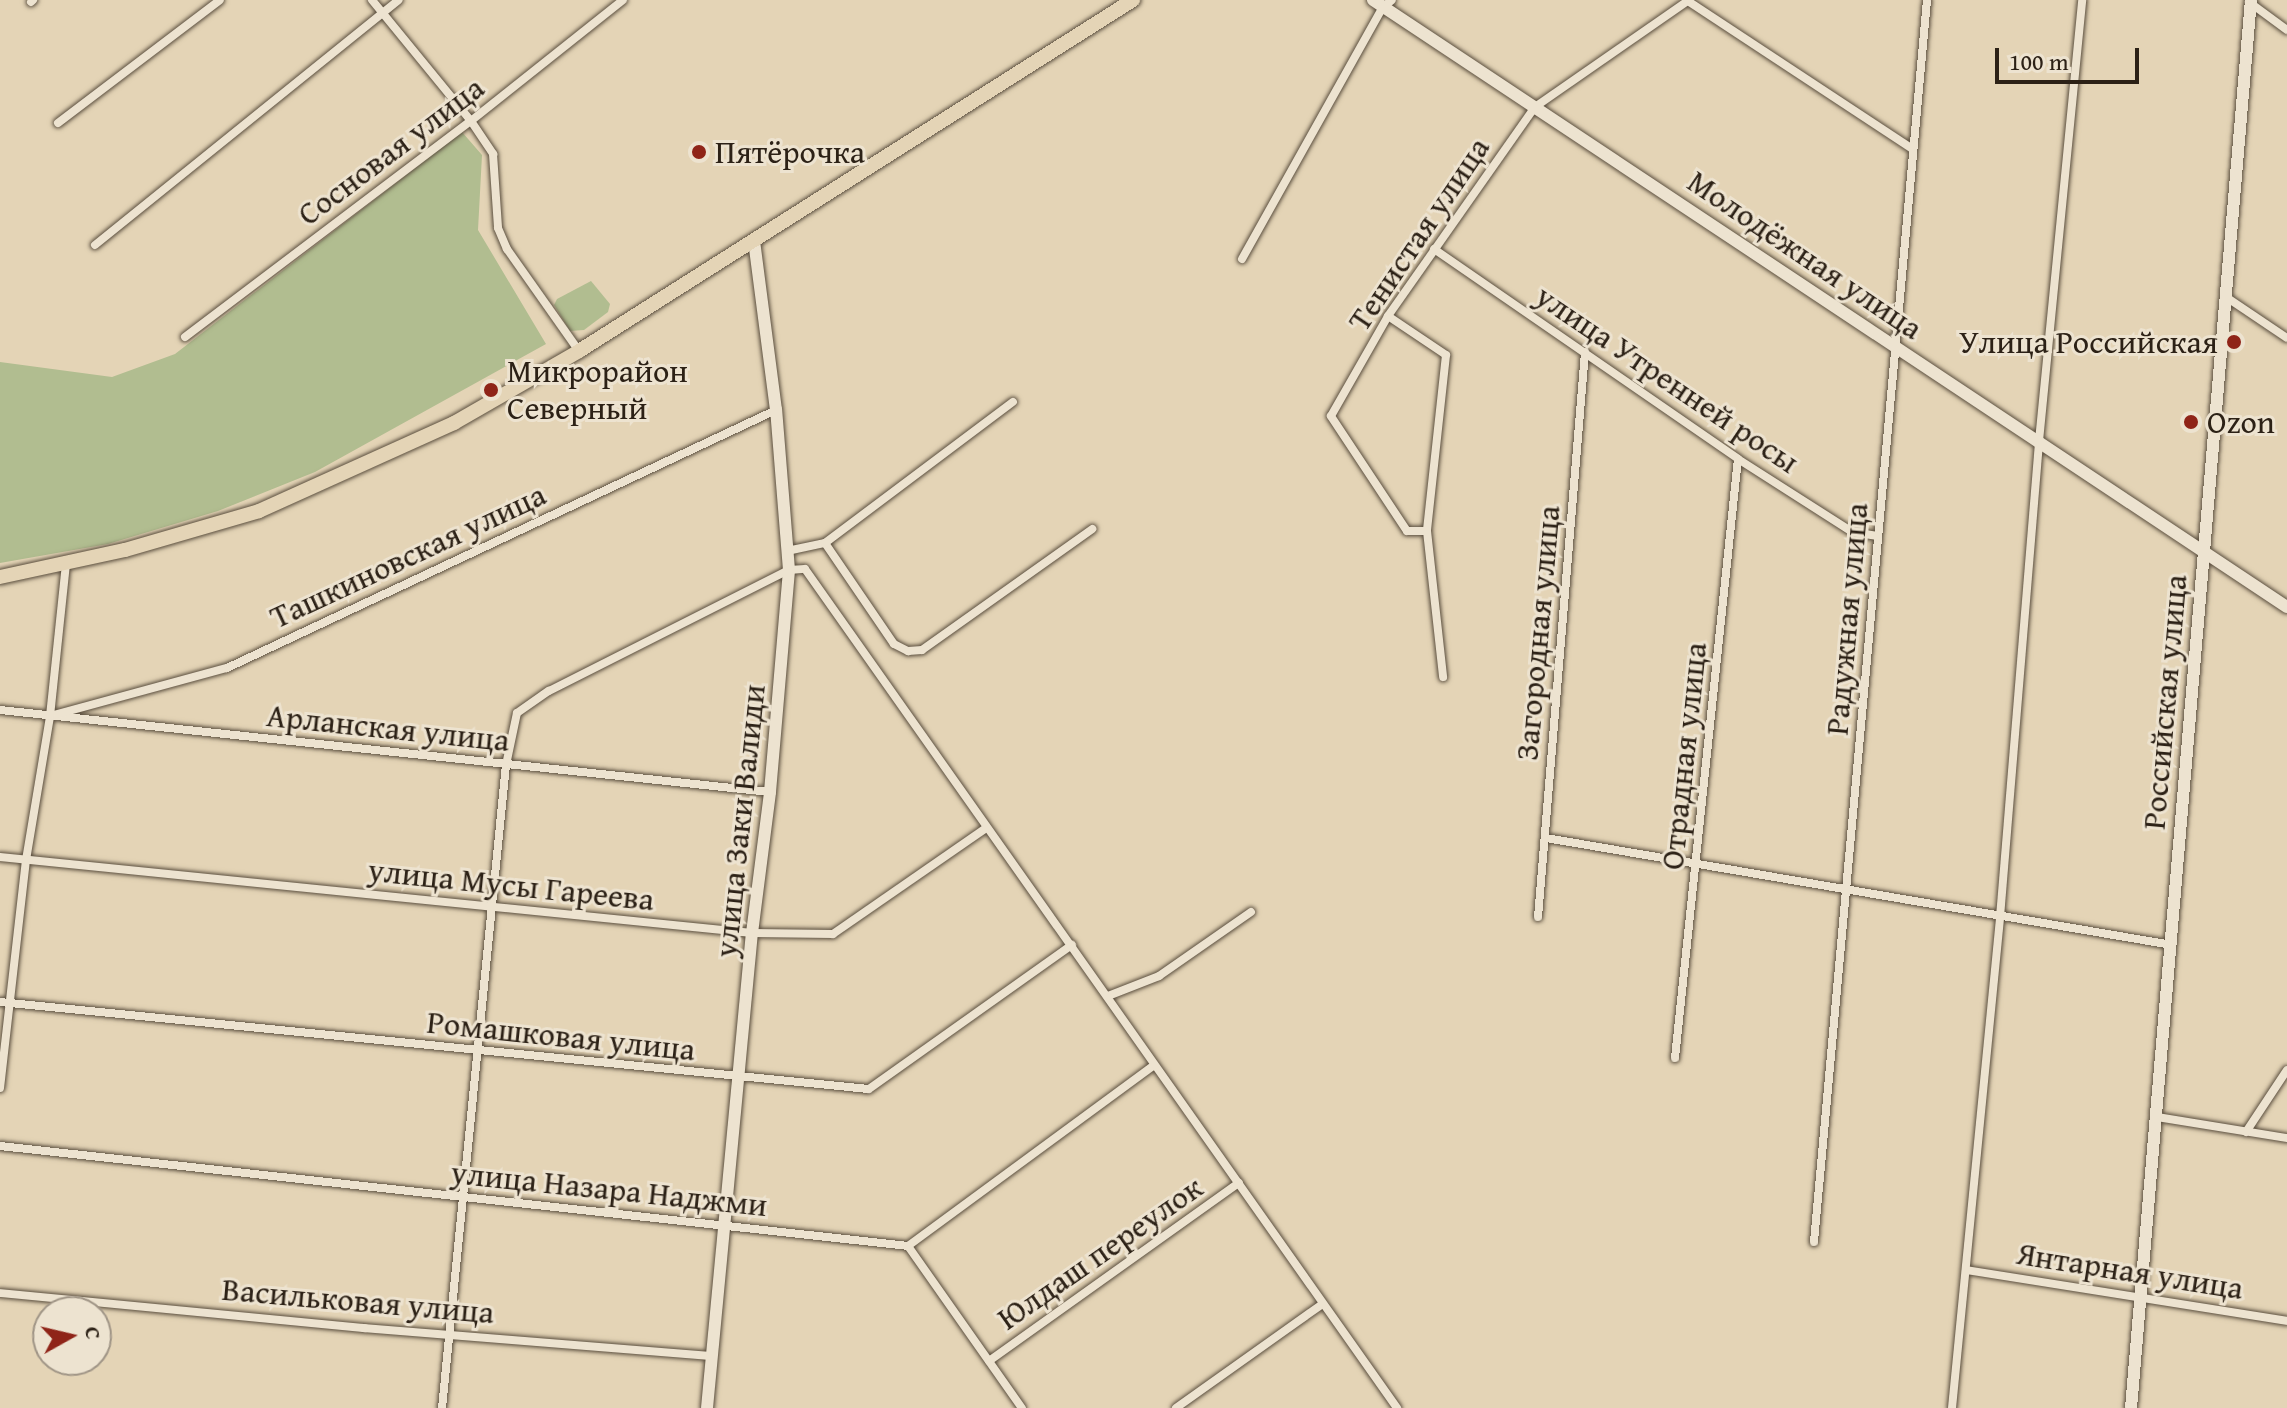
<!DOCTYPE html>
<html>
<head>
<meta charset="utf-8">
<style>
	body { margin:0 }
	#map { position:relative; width:2287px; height:1408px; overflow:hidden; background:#e4d4b6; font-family:"Gentium Book Plus",serif }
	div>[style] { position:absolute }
	.green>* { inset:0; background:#b1bd90 }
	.roads { filter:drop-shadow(0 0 2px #5a4e3e) drop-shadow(0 0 2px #5a4e3e) }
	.street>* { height:8px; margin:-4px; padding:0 4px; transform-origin:4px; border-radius:4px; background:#ede3d0 }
	.secondary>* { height:12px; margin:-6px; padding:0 6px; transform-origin:6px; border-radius:6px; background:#ede3d0 }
	.primary>* { height:14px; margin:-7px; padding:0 7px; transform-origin:7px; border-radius:7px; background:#e4d4b6 }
	.dots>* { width:22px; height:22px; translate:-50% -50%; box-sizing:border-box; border:4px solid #ede3d0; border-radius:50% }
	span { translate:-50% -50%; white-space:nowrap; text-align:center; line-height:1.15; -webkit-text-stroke:6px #ede3d0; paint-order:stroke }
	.street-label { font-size:32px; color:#2c2116 }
	.poi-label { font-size:32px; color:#2c2116 }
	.left { translate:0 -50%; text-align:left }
	.right { translate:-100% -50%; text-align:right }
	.north { position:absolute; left:32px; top:1296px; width:80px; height:80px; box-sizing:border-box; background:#ede3d0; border:2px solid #a09586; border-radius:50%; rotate:82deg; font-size:22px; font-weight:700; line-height:32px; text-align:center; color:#2c2116 }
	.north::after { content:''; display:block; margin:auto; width:28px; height:36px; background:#8f2418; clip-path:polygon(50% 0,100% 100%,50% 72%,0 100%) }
	.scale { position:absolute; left:1995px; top:48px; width:144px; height:36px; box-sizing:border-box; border:4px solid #2c2116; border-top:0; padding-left:10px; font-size:24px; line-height:28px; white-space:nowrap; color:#2c2116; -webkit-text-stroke:6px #ede3d0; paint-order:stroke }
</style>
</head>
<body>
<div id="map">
	<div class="green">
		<i style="clip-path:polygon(462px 132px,482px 155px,478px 230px,546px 344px,315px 472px,218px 511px,108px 544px,0 563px,0 362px,112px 377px,175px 354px)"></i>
		<i style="clip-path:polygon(591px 281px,610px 304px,608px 312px,584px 330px,570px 331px,554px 305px,557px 299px)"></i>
	</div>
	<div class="roads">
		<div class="street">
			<i style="left:372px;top:0;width:156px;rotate:50.7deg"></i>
			<i style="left:471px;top:121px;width:40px;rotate:56deg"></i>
			<i style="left:493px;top:154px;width:74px;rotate:86.1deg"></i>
			<i style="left:498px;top:228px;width:23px;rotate:67deg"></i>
			<i style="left:507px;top:249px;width:125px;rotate:54.8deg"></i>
			<i style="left:1688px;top:1px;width:267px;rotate:33.4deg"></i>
			<i style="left:31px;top:2px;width:3px;rotate:-45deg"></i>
			<i style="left:2249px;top:2px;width:47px;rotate:36.4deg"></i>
			<i style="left:58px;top:123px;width:203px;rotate:-37.2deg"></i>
			<i style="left:95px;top:245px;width:390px;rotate:-38.9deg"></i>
			<i style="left:1434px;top:249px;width:369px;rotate:34.6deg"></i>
			<i style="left:1738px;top:459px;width:135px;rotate:32.6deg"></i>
			<i style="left:1852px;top:532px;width:26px;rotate:9deg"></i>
			<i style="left:1242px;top:259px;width:289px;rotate:-60.8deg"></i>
			<i style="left:1383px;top:7px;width:11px;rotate:-38deg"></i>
			<i style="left:2226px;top:297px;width:73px;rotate:33.9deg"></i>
			<i style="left:1388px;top:316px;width:70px;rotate:33.9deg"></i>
			<i style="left:1446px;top:355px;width:177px;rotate:96.2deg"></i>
			<i style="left:1427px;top:531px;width:147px;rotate:83.7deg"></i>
			<i style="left:185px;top:337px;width:358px;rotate:-37.1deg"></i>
			<i style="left:471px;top:121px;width:194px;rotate:-38.5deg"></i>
			<i style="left:1427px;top:531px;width:20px;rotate:180deg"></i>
			<i style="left:1407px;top:531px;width:138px;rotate:-123.5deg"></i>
			<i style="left:1331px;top:416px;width:115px;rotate:-60.3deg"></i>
			<i style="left:1388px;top:316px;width:256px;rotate:-54.9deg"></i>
			<i style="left:1535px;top:107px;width:188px;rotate:-34.8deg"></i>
			<i style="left:825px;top:543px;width:122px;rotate:55.7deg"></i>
			<i style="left:894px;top:644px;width:16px;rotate:27deg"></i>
			<i style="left:908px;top:651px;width:14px;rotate:-4deg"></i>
			<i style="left:922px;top:650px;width:209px;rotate:-35.4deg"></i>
			<i style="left:787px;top:551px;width:39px;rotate:-12deg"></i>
			<i style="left:825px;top:543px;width:235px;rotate:-36.9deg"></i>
			<i style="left:0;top:710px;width:774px;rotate:6.08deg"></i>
			<i style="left:50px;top:716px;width:183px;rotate:-15.2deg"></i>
			<i style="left:227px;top:668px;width:607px;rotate:-25.17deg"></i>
			<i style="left:1546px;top:838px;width:635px;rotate:9.7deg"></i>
			<i style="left:0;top:857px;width:756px;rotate:5.77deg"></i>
			<i style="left:752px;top:933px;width:81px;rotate:0.7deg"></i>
			<i style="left:833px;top:934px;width:186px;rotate:-34.7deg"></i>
			<i style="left:1538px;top:917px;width:567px;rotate:-85.24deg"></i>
			<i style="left:1108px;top:996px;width:55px;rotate:-21.4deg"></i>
			<i style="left:1159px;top:976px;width:112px;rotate:-34.8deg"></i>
			<i style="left:0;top:1002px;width:873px;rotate:5.72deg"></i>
			<i style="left:869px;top:1089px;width:249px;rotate:-35.4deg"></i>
			<i style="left:1675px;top:1058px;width:602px;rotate:-84deg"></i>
			<i style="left:0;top:1088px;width:229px;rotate:-83.5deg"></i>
			<i style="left:26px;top:860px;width:146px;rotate:-80.5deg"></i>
			<i style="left:50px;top:716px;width:153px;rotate:-84deg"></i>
			<i style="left:2157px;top:1117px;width:132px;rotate:9.2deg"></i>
			<i style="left:2246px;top:1132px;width:74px;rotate:-56.5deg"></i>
			<i style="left:0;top:1146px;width:913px;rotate:6.28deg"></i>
			<i style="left:908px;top:1246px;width:305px;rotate:-36.3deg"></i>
			<i style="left:1814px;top:1242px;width:1247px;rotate:-84.8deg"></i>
			<i style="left:908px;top:1246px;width:198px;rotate:54.9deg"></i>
			<i style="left:1966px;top:1270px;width:325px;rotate:9deg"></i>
			<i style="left:0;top:1293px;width:366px;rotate:5.5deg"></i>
			<i style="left:364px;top:1328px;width:350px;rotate:4.6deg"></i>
			<i style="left:989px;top:1361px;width:307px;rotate:-35.5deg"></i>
			<i style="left:442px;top:1408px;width:646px;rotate:-84.32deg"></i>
			<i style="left:506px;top:765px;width:53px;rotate:-78.1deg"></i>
			<i style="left:517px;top:713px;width:39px;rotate:-35deg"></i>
			<i style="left:549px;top:691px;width:269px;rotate:-26.8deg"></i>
			<i style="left:789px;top:570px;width:16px;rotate:-4deg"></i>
			<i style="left:805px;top:569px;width:1027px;rotate:54.79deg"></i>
			<i style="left:1176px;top:1408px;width:178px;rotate:-35.4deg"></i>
			<i style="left:1952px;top:1408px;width:493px;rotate:-84.4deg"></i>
			<i style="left:2000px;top:917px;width:478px;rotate:-85.3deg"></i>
			<i style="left:2039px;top:441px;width:443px;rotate:-84.4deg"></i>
		</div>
		<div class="secondary">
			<i style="left:1373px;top:0;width:1097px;rotate:33.59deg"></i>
			<i style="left:707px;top:1408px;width:477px;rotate:-84.6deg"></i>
			<i style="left:752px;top:933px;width:142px;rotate:-82.7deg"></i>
			<i style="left:770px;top:792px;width:223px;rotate:-85.1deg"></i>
			<i style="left:789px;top:570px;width:161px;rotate:-94.6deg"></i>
			<i style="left:776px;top:410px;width:170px;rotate:-97.4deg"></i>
			<i style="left:2131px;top:1408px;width:1413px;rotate:-85.13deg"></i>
		</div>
		<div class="primary">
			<i style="left:0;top:577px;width:128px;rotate:-12.2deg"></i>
			<i style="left:125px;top:550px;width:140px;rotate:-16.2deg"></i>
			<i style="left:259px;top:511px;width:214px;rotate:-24.3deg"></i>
			<i style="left:454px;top:423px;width:144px;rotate:-29.9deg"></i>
			<i style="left:579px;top:351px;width:656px;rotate:-32.36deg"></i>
		</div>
	</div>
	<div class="dots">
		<i style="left:699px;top:152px;background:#8f2418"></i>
		<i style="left:2234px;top:342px;background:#8f2418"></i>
		<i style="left:491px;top:390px;background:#8f2418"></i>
		<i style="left:2191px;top:422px;background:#8f2418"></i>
	</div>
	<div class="street-label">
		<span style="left:391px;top:151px;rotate:-37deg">Сосновая улица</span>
		<span style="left:1419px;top:234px;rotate:-56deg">Тенистая улица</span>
		<span style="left:1805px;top:255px;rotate:34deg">Молодёжная улица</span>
		<span style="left:1667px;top:379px;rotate:34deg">улица Утренней росы</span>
		<span style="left:408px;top:556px;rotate:-25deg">Ташкиновская улица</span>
		<span style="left:1847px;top:619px;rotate:-85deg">Радужная улица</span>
		<span style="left:1538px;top:633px;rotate:-85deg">Загородная улица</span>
		<span style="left:2165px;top:702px;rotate:-85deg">Российская улица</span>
		<span style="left:388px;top:728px;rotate:6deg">Арланская улица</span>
		<span style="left:1684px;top:756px;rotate:-84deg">Отрадная улица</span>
		<span style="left:740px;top:821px;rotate:-84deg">улица Заки Валиди</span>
		<span style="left:511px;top:885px;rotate:6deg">улица Мусы Гареева</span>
		<span style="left:561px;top:1036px;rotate:6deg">Ромашковая улица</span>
		<span style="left:609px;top:1189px;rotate:6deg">улица Назара Наджми</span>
		<span style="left:1100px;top:1253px;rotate:-35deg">Юлдаш переулок</span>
		<span style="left:2130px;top:1271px;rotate:9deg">Янтарная улица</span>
		<span style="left:358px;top:1301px;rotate:5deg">Васильковая улица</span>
	</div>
	<div class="poi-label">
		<span class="left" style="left:715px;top:152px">Пятёрочка</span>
		<span class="right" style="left:2218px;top:342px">Улица Российская</span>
		<span class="left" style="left:507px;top:390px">Микрорайон<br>Северный</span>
		<span class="left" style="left:2207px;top:422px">Ozon</span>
	</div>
	<div class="north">С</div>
	<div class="scale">100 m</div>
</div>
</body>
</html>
